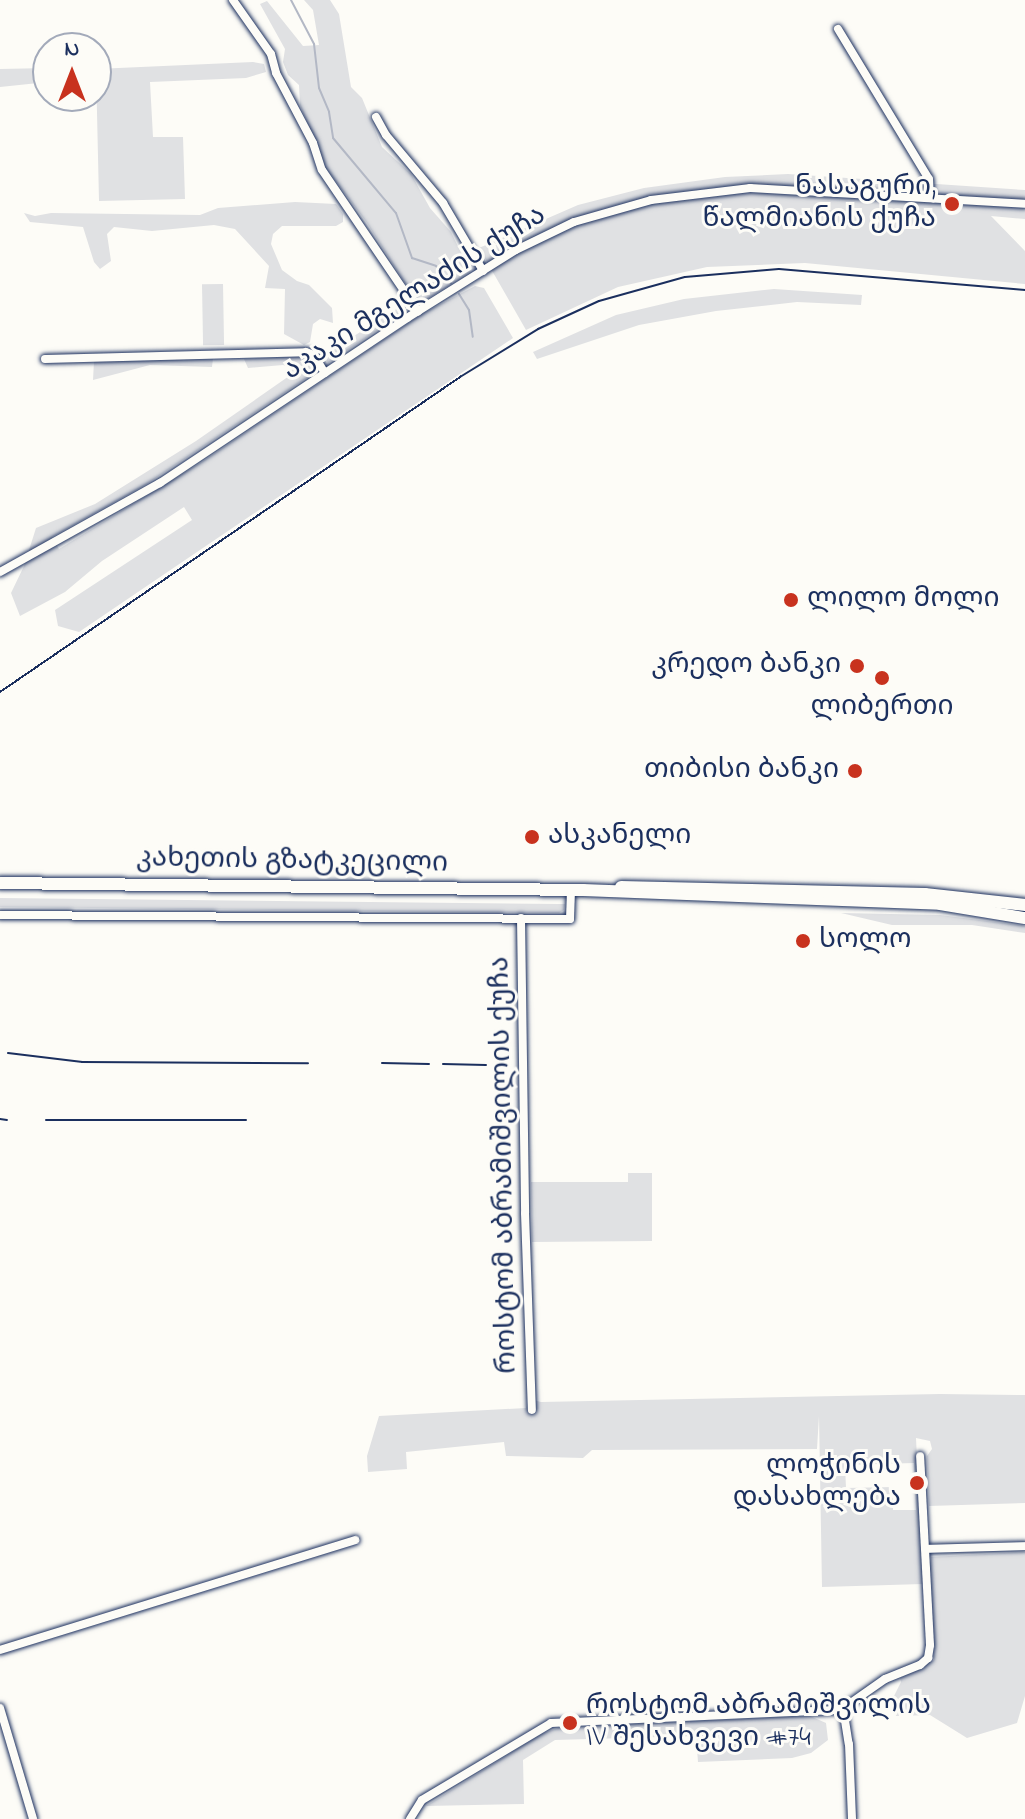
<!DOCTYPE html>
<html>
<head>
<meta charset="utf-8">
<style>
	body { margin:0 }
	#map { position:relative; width:1025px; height:1819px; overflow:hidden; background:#fdfcf7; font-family:"Indie Flower","Noto Sans Georgian",sans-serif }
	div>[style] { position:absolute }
	.green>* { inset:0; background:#e0e1e3; transform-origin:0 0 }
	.stream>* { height:2px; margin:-1px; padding:0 1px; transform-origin:1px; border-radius:1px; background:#b3b8c5 }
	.roads { filter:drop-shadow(0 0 2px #1b2f5e) drop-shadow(0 0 2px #1b2f5e) }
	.minor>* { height:8px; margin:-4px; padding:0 4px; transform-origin:4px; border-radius:4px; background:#fdfcf7 }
	.highway>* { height:12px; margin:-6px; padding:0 6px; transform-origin:6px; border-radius:6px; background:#fdfcf7 }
	.rail>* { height:2px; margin:-1px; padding:0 1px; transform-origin:1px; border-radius:1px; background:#1b2f5e }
	.dots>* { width:22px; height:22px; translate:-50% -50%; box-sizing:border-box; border:4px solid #fdfcf7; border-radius:50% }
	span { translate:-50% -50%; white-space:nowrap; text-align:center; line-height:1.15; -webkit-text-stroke:6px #fdfcf7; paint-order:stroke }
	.poi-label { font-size:28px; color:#1b2f5e }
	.right { translate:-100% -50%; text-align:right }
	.left { translate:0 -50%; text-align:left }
	.street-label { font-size:28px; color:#1b2f5e }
	.north { position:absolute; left:32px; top:32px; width:80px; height:80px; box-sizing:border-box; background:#fdfcf7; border:2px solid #a3aaba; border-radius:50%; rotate:0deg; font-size:22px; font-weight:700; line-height:32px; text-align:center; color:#1b2f5e }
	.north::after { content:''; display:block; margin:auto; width:28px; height:36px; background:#c8321e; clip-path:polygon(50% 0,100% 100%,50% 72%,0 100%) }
</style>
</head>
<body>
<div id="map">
	<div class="green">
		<i style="clip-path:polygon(304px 0,330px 0,339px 14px,351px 87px,362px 98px,382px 147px,411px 174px,430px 208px,451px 232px,471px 273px,422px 302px,415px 299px,367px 223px,326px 168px,300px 105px,299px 85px,288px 75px,283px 62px,285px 49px,260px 4px,267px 1px,303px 46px,319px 45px,313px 10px)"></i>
		<i style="clip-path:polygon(253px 62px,264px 64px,266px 72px,246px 78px,150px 82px,153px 137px,183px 137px,185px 199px,99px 201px,96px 69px)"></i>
		<i style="clip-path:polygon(48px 68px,48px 82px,0 87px,0 69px)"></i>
		<i style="clip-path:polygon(788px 174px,1025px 190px,1025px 219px,991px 216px,1025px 251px,1025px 284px,805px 263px,707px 267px,618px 287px,526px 330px,479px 248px,578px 205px,644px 188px,725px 177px)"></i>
		<i style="clip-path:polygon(295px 202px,336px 204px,343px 214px,343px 222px,336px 226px,282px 226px,273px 234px,271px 244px,282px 270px,297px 281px,309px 285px,332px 308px,333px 323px,320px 319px,313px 324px,310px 342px,304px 345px,284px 334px,285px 289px,265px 288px,269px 266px,235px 229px,214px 225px,152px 231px,114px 227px,107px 234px,111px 261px,100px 269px,94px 262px,83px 227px,30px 222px,24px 213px,35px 216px,51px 213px,200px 215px,218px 208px)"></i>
		<i style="left:223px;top:284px;width:61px;height:21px;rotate:89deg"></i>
		<i style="clip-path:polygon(475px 286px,484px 288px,513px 338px,79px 632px,58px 626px,55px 610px,192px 520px,184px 507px,102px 561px,65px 592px,20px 616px,11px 593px,24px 566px,36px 528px,95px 504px,196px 441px,292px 374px,290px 367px,283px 365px,248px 368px,244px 359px,307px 356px,317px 371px,145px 485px,52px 537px,59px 549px,202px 462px,422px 314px)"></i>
		<i style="clip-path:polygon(774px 289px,862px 295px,861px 305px,797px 302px,716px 311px,639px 325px,537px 359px,533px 352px,616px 315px,684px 299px)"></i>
		<i style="clip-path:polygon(406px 303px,411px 308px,328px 363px,324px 355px)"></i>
		<i style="clip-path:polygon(213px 358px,212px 367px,150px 365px,93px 380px,94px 361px)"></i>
		<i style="clip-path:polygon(0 898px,559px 904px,565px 904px,564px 910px,559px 913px,0 907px)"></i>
		<i style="clip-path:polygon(841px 913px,940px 915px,1025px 926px,1025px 933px,972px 925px,892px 925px)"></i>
		<i style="clip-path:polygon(628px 1173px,652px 1173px,652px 1241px,532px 1242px,531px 1182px,628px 1182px)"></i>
		<i style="clip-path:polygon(evenodd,940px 1394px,1025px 1395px,1025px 1503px,929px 1506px,927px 1456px,932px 1449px,930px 1441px,916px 1438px,923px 1584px,822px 1587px,819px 1416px,817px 1449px,592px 1450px,583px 1458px,506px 1456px,504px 1442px,406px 1452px,407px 1469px,368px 1472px,367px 1456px,379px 1416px,526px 1408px,529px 1399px,541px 1402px,940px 1394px,914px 1463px,916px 1510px,893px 1510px,893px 1487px,846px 1488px,845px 1465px,914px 1463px)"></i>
		<i style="clip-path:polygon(1025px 1552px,1025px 1696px,1017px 1723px,967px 1738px,930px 1715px,896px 1716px,893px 1698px,901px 1682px,900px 1678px,934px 1660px,929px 1570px,931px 1557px)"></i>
		<i style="clip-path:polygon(810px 1716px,826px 1723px,828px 1740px,811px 1753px,792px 1758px,698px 1762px,696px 1736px,555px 1740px,523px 1760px,524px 1804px,426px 1806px,541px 1734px,561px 1727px)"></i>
	</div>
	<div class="stream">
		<i style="left:291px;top:0;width:50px;rotate:62.4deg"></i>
		<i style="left:314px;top:44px;width:44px;rotate:83.5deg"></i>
		<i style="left:319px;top:88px;width:26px;rotate:67deg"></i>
		<i style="left:329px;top:112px;width:26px;rotate:81deg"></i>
		<i style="left:333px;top:138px;width:98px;rotate:50deg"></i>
		<i style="left:396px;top:213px;width:48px;rotate:70.4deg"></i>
		<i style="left:412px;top:258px;width:25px;rotate:18deg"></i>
		<i style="left:436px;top:266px;width:23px;rotate:49deg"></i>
		<i style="left:459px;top:294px;width:19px;rotate:58deg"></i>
		<i style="left:469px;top:310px;width:27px;rotate:82deg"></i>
	</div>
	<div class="roads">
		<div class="minor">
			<i style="left:233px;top:0;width:66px;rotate:54.9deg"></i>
			<i style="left:271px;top:54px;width:20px;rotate:75deg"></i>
			<i style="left:276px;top:73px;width:79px;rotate:62.1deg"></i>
			<i style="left:313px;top:143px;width:28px;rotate:72deg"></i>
			<i style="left:322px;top:170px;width:171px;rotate:55.8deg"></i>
			<i style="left:838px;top:29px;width:175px;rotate:58.8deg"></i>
			<i style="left:929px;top:179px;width:19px;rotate:87deg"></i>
			<i style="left:376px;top:117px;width:21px;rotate:61deg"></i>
			<i style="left:386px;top:135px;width:89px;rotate:50deg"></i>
			<i style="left:443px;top:203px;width:79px;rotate:59.5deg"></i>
			<i style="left:45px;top:359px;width:261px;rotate:-1.5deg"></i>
			<i style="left:306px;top:352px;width:9px;rotate:21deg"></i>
			<i style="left:314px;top:355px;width:21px;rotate:59deg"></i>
			<i style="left:0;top:572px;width:183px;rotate:-29.1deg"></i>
			<i style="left:160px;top:483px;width:297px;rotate:-33.7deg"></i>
			<i style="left:407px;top:318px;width:128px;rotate:-32deg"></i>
			<i style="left:516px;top:250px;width:64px;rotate:-25.8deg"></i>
			<i style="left:574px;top:222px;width:80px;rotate:-15.9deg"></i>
			<i style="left:651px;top:200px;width:100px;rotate:-6.9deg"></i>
			<i style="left:750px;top:188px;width:275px;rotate:3.3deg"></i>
			<i style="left:0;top:915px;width:570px;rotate:0.4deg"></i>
			<i style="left:570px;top:919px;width:30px;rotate:-88deg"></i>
			<i style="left:521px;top:918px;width:295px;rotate:89.2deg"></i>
			<i style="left:525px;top:1213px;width:197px;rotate:88deg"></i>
			<i style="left:926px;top:1549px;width:99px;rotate:-1.7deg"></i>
			<i style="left:0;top:1650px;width:372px;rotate:-17.2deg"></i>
			<i style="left:0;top:1708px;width:116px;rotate:73.4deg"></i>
			<i style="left:843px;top:1708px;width:36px;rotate:81deg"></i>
			<i style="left:849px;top:1744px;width:75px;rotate:87.7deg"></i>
			<i style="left:410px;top:1819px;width:22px;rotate:-58deg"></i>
			<i style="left:422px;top:1800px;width:150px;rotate:-30.8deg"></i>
			<i style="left:551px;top:1723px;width:285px;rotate:-2.6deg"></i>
			<i style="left:836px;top:1710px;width:9px;rotate:-18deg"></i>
			<i style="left:845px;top:1707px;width:49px;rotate:-35deg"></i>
			<i style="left:885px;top:1679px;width:38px;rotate:-22deg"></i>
			<i style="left:920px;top:1665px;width:11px;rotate:-41deg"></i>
			<i style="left:928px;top:1658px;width:13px;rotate:-81deg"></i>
			<i style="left:930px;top:1645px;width:189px;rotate:-93deg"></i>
		</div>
		<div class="highway">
			<i style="left:0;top:883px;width:583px;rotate:0.69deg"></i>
			<i style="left:583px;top:890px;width:357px;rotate:2.2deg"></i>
			<i style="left:940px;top:904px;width:86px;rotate:9.4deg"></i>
			<i style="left:621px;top:887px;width:304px;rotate:1.3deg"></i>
			<i style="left:925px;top:894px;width:101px;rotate:6.3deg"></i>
		</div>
	</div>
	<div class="rail">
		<i style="left:0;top:692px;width:558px;rotate:-34.4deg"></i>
		<i style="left:460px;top:377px;width:92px;rotate:-31.6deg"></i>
		<i style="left:538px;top:329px;width:67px;rotate:-24.7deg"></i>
		<i style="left:599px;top:301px;width:89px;rotate:-15.6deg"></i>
		<i style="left:685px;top:277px;width:94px;rotate:-4.9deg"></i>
		<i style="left:779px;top:269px;width:247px;rotate:4.9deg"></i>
		<i style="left:8px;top:1053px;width:75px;rotate:6.9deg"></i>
		<i style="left:82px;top:1062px;width:226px;rotate:0.3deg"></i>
		<i style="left:382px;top:1063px;width:47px;rotate:1.2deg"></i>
		<i style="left:443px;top:1064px;width:43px;rotate:1.3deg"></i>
		<i style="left:0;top:1119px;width:7px;rotate:8deg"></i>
		<i style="left:46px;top:1120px;width:200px"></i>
	</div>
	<div class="dots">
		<i style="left:952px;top:204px;background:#c8321e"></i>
		<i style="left:791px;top:600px;background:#c8321e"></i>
		<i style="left:857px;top:666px;background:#c8321e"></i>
		<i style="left:882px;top:678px;background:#c8321e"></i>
		<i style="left:855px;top:771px;background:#c8321e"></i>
		<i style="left:532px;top:837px;background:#c8321e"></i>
		<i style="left:803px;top:941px;background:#c8321e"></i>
		<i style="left:917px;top:1483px;background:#c8321e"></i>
		<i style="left:570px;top:1723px;background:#c8321e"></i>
	</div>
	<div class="poi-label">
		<span class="right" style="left:936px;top:204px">ნასაგური,<br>წალმიანის ქუჩა</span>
		<span class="left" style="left:807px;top:600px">ლილო მოლი</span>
		<span class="right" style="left:841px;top:666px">კრედო ბანკი</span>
		<span style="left:882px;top:708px">ლიბერთი</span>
		<span class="right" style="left:839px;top:771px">თიბისი ბანკი</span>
		<span class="left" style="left:548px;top:837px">ასკანელი</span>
		<span class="left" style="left:819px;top:941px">სოლო</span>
		<span class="right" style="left:901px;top:1483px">ლოჭინის<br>დასახლება</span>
		<span class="left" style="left:586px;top:1723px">როსტომ აბრამიშვილის<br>IV შესახვევი #74</span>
	</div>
	<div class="street-label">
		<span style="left:415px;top:294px;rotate:-32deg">აკაკი მგელაძის ქუჩა</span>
		<span style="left:292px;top:862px;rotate:1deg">კახეთის გზატკეცილი</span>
		<span style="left:505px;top:1165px;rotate:-91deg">როსტომ აბრამიშვილის ქუჩა</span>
	</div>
	<div class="north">N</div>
</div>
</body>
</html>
